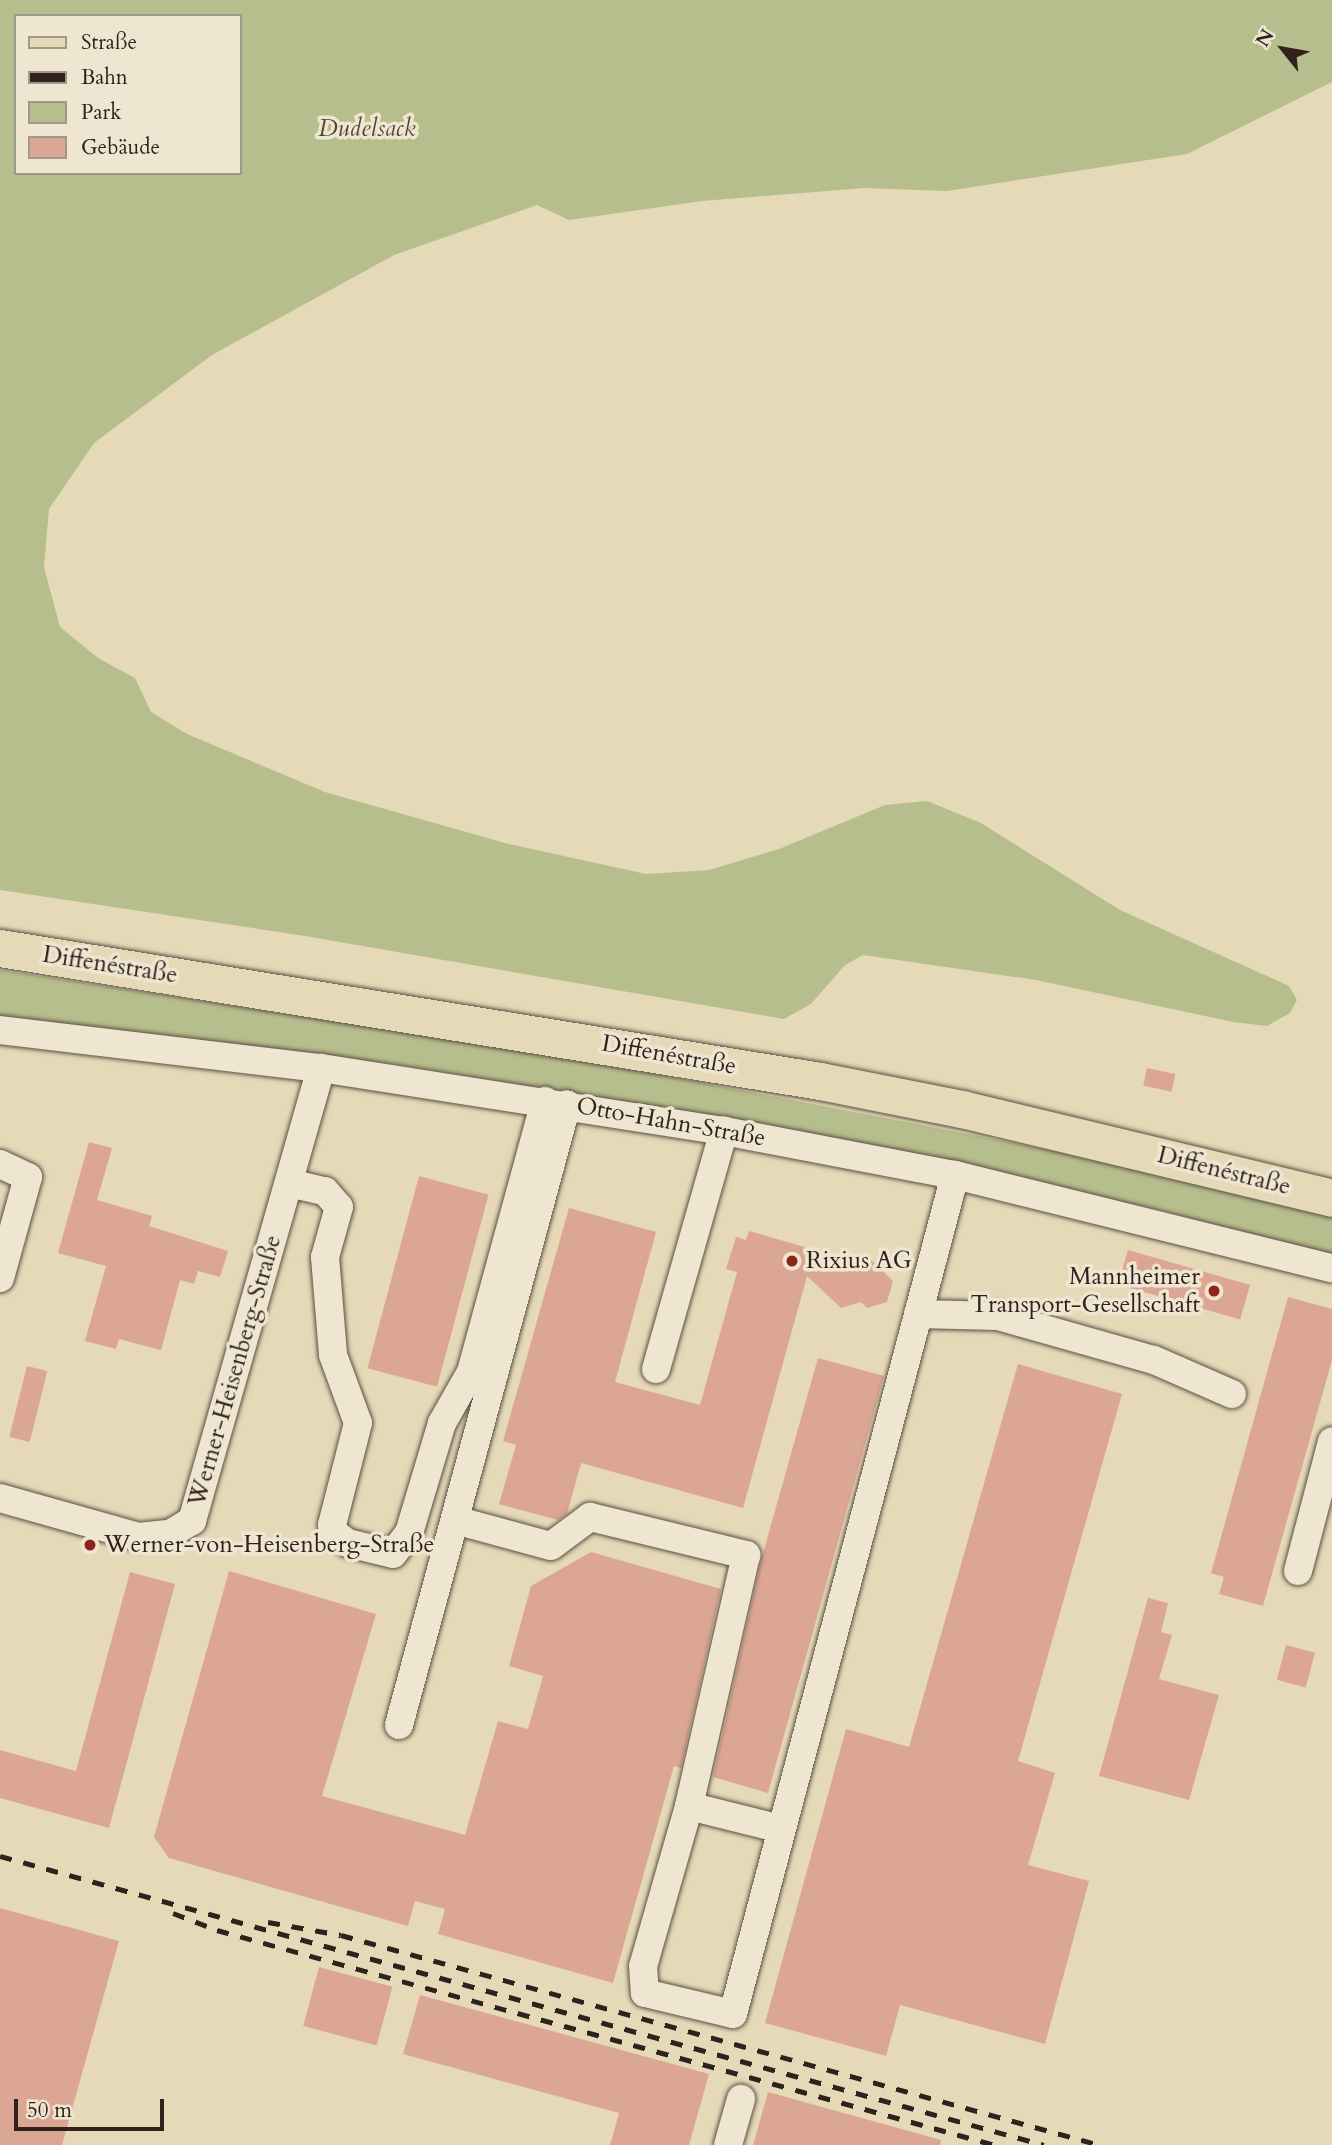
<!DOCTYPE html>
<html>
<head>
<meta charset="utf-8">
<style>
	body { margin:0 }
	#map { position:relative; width:1332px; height:2145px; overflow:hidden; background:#e5d9b8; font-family:Cardo,serif }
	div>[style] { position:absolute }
	.green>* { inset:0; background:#b7be8d }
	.building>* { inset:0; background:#dca694; transform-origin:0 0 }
	.roads { filter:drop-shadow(0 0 2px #5d4f43) drop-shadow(0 0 2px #5d4f43) }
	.minor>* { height:28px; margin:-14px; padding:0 14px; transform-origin:14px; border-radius:14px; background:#eee6d1 }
	.major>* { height:37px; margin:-18.5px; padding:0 18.5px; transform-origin:18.5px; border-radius:18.5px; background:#e5d9b8 }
	.rail>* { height:5px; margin-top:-2.5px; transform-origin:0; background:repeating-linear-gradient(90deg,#30211c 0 12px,transparent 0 24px) }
	.dots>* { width:19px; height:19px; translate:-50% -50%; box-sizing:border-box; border:4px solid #eee6d1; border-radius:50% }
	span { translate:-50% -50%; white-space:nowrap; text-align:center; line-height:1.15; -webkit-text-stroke:7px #eee6d1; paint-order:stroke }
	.park-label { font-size:24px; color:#524838; font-style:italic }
	.street-label { font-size:24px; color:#30211c }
	.poi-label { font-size:24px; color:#30211c }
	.left { translate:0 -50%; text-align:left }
	.right { translate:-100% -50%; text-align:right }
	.legend { position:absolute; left:14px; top:14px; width:228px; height:161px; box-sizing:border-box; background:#eee6d1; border:2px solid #a29789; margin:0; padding:9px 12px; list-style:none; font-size:21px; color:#30211c }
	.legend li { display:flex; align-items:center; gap:14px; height:35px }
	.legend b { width:35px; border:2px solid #a29789 }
	.north { position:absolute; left:1248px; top:14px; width:70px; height:70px; -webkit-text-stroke:5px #eee6d1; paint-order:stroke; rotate:301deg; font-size:19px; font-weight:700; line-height:28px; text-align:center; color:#30211c }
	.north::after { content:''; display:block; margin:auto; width:24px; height:32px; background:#30211c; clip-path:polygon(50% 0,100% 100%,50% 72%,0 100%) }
	.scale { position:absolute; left:14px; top:2099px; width:150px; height:32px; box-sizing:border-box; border:4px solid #30211c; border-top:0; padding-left:9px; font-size:21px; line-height:24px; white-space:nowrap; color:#30211c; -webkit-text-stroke:5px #eee6d1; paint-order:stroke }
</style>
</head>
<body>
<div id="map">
	<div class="green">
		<i style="clip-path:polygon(evenodd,0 0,1332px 0,1332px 82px,1187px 154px,947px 191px,864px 188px,702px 201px,569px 220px,537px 205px,394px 255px,212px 355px,94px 443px,49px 509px,44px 567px,60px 627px,98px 658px,135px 678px,151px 712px,187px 734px,325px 792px,505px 843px,646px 874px,709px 870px,779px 849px,885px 805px,927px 801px,981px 823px,1120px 910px,1289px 986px,1297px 1000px,1290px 1013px,1267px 1026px,1233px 1022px,1036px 980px,863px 955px,845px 965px,811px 1004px,784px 1019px,305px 936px,0 890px,0 0,16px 16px,240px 16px,240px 173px,16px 173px,16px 16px)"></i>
		<i style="clip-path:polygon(0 970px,574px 1058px,1138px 1167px,1332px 1217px,1332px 1256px,1159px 1210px,800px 1131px,399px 1065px,0 1020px)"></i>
	</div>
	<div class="building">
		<i style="left:1147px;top:1068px;width:29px;height:18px;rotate:12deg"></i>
		<i style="clip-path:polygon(89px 1142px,112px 1148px,97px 1200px,152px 1216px,149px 1226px,228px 1251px,220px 1277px,198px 1271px,194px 1284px,180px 1280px,161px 1350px,119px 1339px,116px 1349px,85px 1341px,106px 1266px,58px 1253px)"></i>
		<i style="left:419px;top:1176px;width:72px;height:199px;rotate:15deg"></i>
		<i style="clip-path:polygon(569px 1208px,656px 1232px,615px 1382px,700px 1405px,737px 1272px,726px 1269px,736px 1237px,746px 1240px,749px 1231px,815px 1250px,809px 1271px,867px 1256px,893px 1281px,887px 1302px,867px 1308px,861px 1302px,841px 1308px,807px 1276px,743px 1508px,581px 1463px,567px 1514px,558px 1520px,499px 1504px,516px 1445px,503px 1441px)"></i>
		<i style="left:1128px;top:1250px;width:127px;height:36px;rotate:16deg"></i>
		<i style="clip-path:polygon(1288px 1297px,1332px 1309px,1332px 1360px,1263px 1606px,1219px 1594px,1224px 1577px,1211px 1573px)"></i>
		<i style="clip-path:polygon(818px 1358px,884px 1376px,768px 1793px,713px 1777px,762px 1557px)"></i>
		<i style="clip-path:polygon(1018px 1364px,1122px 1394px,1018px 1761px,1055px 1773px,1028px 1865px,1089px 1881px,1045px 2044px,900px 2005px,886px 2056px,765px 2023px,846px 1729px,909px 1747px)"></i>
		<i style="left:27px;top:1366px;width:21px;height:73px;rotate:14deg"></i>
		<i style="clip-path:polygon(591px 1552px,721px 1589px,681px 1768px,674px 1766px,613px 1983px,438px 1934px,445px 1909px,415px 1901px,408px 1926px,169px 1858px,154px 1837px,229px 1571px,376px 1614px,322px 1796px,465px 1835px,498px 1721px,528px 1729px,543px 1676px,509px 1666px,531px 1586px)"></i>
		<i style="clip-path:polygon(130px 1572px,175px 1584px,109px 1828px,0 1798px,0 1750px,76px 1771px)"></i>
		<i style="clip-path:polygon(1148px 1598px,1168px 1603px,1161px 1632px,1172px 1635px,1159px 1679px,1219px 1695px,1189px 1800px,1099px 1776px)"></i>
		<i style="left:1286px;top:1645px;width:30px;height:36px;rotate:15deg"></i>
		<i style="clip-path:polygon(0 1908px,119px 1941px,62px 2145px,0 2145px)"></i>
		<i style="left:319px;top:1967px;width:76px;height:61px;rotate:15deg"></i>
		<i style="clip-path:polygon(420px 1995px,709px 2074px,689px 2145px,610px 2145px,619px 2113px,403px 2054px)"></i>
		<i style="clip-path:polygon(768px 2092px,941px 2140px,940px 2145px,753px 2145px)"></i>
	</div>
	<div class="roads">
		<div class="minor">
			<i style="left:0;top:1030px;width:323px;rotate:6.8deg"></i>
			<i style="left:321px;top:1068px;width:408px;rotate:8.9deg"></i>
			<i style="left:724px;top:1131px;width:235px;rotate:10.8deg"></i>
			<i style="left:955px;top:1175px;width:388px;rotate:13.9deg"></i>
			<i style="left:0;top:1164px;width:31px;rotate:25deg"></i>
			<i style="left:28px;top:1177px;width:105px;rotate:105.5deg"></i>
			<i style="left:289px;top:1183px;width:37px;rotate:13deg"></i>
			<i style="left:325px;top:1191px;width:21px;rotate:49deg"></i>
			<i style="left:339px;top:1207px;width:52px;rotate:105.6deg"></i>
			<i style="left:325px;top:1257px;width:98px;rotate:85.3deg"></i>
			<i style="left:333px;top:1355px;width:72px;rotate:69.8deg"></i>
			<i style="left:358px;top:1423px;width:105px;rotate:104.3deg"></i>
			<i style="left:332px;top:1525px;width:8px;rotate:76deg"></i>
			<i style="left:334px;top:1533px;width:17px;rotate:36deg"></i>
			<i style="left:348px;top:1543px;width:46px;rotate:13.7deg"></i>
			<i style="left:393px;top:1554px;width:26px;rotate:-53deg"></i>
			<i style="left:409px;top:1533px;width:115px;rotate:-73.3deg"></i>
			<i style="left:442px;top:1423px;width:59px;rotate:-60.4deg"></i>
			<i style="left:471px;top:1372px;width:281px;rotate:-74.7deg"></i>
			<i style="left:918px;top:1314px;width:80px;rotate:1.4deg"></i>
			<i style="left:998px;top:1316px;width:162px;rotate:15.8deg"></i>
			<i style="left:1154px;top:1360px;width:85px;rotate:23.6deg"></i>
			<i style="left:656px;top:1369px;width:248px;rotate:-74.1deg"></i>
			<i style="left:0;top:1498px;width:144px;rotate:15.7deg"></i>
			<i style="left:139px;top:1537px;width:31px;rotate:-6deg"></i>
			<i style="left:170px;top:1534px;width:26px;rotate:-31deg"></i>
			<i style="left:192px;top:1521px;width:471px;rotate:-74.1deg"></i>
			<i style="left:455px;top:1520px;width:99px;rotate:15.2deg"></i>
			<i style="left:551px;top:1546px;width:49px;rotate:-36.6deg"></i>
			<i style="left:590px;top:1517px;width:161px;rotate:13.7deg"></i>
			<i style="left:746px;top:1555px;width:257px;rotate:102.8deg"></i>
			<i style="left:689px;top:1806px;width:95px;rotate:14deg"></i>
			<i style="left:1298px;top:1571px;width:134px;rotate:-75.3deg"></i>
			<i style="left:399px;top:1725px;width:643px;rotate:-74.86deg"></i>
			<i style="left:689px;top:1806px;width:166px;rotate:106deg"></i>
			<i style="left:643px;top:1966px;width:27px;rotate:86deg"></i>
			<i style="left:645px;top:1993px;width:90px;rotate:13.4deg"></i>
			<i style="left:733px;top:2014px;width:868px;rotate:-75.18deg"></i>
			<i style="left:728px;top:2145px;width:48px;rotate:-74.2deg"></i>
		</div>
		<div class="major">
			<i style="left:0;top:948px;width:831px;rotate:9.21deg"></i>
			<i style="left:820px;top:1081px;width:145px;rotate:11.2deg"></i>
			<i style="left:962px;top:1109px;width:381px;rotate:13.5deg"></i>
		</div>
	</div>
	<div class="rail">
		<i style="left:0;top:1856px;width:1083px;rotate:15.47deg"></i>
		<i style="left:173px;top:1913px;width:47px;rotate:21.1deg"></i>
		<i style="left:217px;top:1930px;width:807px;rotate:15.45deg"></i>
		<i style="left:268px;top:1922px;width:74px;rotate:10.1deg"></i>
		<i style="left:341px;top:1935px;width:788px;rotate:15.47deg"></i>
	</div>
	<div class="dots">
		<i style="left:792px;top:1261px;background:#8f2418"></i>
		<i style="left:1214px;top:1291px;background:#8f2418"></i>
		<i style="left:90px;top:1545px;background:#8f2418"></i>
	</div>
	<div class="park-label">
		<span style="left:367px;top:129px">Dudelsack</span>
	</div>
	<div class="street-label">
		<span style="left:110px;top:965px;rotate:9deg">Diffenéstraße</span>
		<span style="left:669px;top:1055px;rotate:10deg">Diffenéstraße</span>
		<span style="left:671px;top:1122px;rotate:10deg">Otto-Hahn-Straße</span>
		<span style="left:1224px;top:1171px;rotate:14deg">Diffenéstraße</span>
		<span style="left:235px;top:1371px;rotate:-74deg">Werner-Heisenberg-Straße</span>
	</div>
	<div class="poi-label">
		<span class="left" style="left:806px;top:1261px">Rixius AG</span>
		<span class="right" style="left:1200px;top:1291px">Mannheimer<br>Transport-Gesellschaft</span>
		<span class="left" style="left:104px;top:1545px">Werner-von-Heisenberg-Straße</span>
	</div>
	<ul class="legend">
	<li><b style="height:9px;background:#e5d9b8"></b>Straße</li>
	<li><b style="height:9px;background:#30211c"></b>Bahn</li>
	<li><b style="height:19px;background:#b7be8d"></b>Park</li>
	<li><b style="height:19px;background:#dca694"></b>Gebäude</li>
	</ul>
	<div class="north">N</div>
	<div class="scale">50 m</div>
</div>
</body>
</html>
